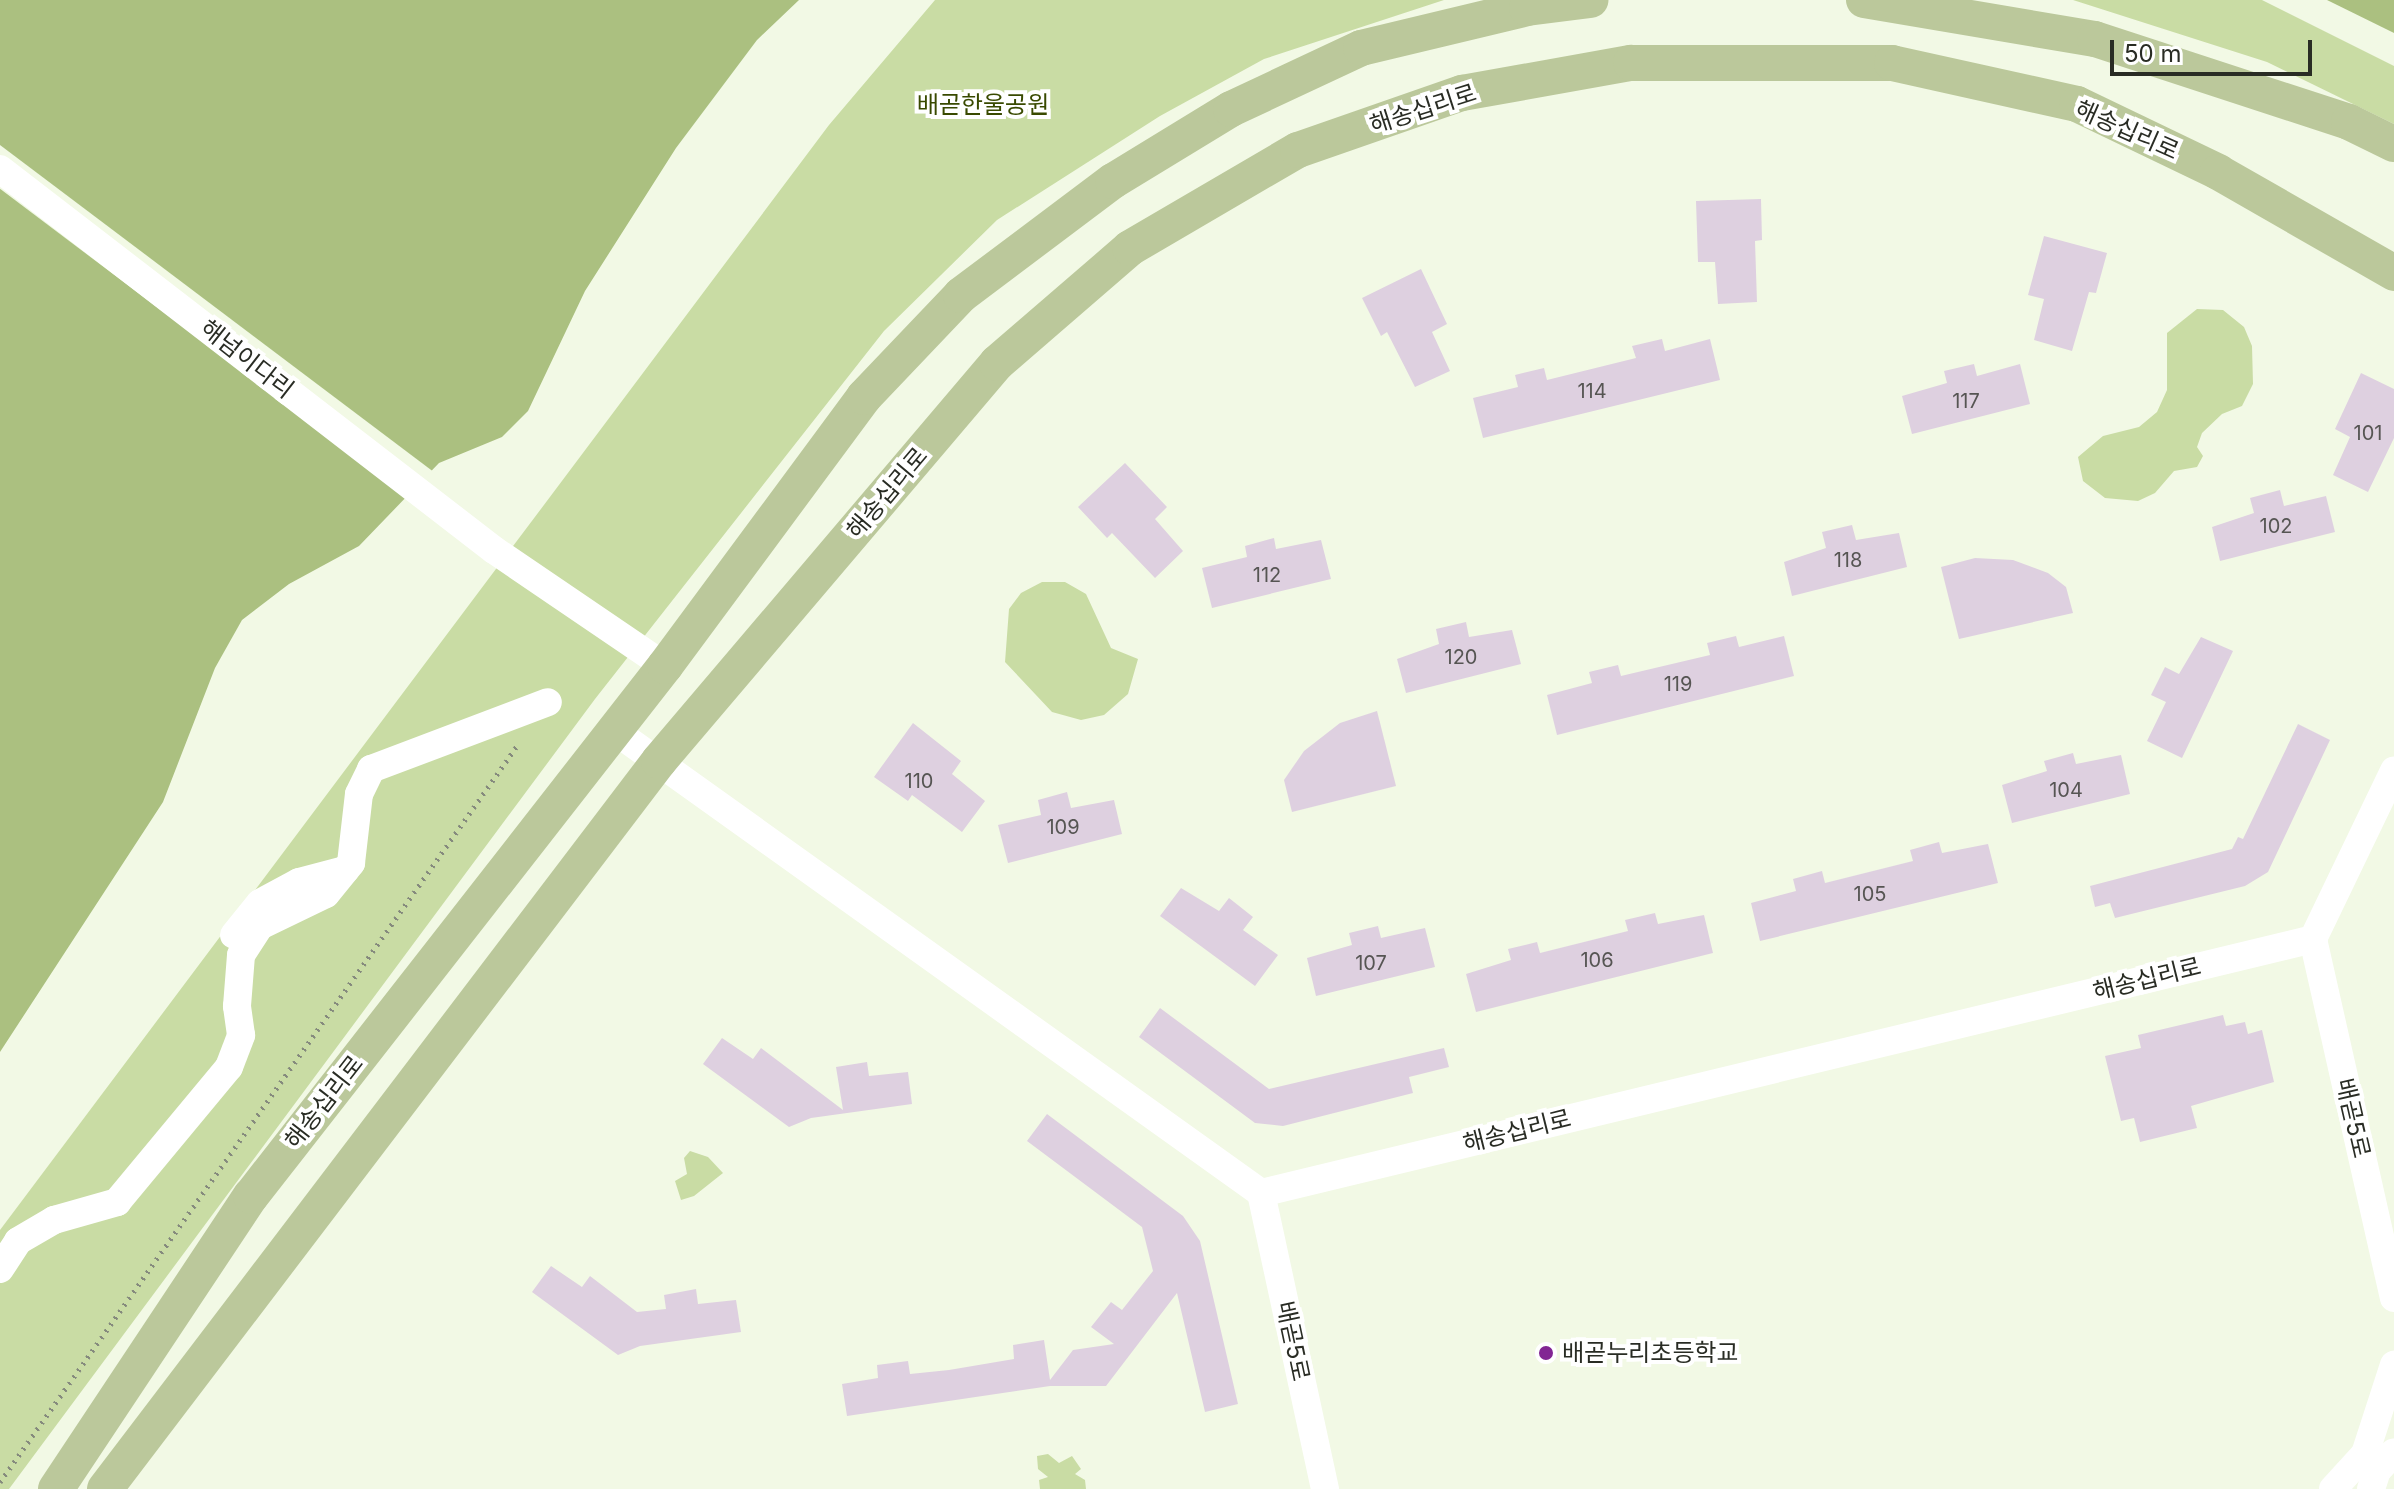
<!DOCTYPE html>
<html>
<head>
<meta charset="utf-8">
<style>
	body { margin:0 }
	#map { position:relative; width:2394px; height:1489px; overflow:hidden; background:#f2f9e5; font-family:Inter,"Noto Sans KR",sans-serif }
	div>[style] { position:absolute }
	.green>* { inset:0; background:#c9dca4 }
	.water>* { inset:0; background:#abc080 }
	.pier>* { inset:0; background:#f2f9e5; transform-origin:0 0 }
	.building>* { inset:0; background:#ded0e0 }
	.path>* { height:5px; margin-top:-2.5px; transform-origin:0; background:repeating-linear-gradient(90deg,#858a7d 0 2px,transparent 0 8px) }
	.minor>* { height:28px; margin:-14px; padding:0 14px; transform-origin:14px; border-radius:14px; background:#fff }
	.major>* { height:36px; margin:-18px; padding:0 18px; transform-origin:18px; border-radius:18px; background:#bbc89b }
	.dots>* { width:22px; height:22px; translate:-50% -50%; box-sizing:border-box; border:4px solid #fff; border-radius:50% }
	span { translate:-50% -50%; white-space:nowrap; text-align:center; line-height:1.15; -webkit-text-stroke:8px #fff; paint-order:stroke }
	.number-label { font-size:20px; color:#565553 }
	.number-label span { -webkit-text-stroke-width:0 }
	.park-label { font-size:24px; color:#394a00 }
	.street-label { font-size:24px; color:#292c24 }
	.poi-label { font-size:24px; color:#292c24 }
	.left { translate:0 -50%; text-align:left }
	.scale { position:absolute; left:2110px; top:40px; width:202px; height:36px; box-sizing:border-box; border:4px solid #292c24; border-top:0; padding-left:10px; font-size:24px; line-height:28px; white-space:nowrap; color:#292c24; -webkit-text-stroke:6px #fff; paint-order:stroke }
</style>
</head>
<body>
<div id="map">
	<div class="green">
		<i style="clip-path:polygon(935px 0,1444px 0,1264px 59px,1160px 116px,997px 220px,884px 331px,595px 699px,9px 1489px,0 1489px,0 1230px,829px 125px)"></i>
		<i style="clip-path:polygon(2073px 0,2262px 0,2394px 66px,2394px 124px,2267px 62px)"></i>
		<i style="clip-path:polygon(2197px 309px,2223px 310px,2244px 327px,2252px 346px,2253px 384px,2242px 406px,2222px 414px,2202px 433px,2197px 447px,2203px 456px,2197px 467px,2174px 471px,2155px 493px,2138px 501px,2105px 498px,2083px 481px,2078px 457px,2103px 436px,2139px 427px,2157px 412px,2167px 390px,2167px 333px)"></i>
		<i style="clip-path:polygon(1042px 582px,1065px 582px,1086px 594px,1111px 648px,1138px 659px,1128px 694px,1104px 715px,1081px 720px,1052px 712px,1005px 662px,1009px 609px,1021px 593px)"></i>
		<i style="clip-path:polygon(690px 1151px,708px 1157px,723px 1173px,694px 1196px,681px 1200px,675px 1181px,687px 1174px,684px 1158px)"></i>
		<i style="clip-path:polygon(1048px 1454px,1059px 1463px,1072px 1456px,1081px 1469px,1075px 1474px,1085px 1480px,1086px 1489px,1040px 1489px,1039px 1480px,1048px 1477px,1038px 1469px,1037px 1456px)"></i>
	</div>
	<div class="water">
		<i style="clip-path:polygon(0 0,799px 0,757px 40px,676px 148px,585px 291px,528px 411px,502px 437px,439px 463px,359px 546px,289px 584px,242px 620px,215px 668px,163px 802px,0 1052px)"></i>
		<i style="clip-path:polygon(2327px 0,2394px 0,2394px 33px)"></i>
	</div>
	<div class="pier">
		<i style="left:0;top:145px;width:544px;height:35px;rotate:37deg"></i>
	</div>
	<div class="building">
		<i style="clip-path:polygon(1761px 199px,1762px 240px,1755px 241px,1757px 302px,1718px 304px,1715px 262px,1698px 262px,1696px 201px)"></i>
		<i style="clip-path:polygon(2044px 236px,2107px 253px,2096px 293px,2089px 292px,2072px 351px,2034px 340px,2044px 299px,2028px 295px)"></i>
		<i style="clip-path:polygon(1421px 269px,1447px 324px,1432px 332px,1450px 371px,1415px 387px,1387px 332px,1381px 336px,1362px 298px)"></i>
		<i style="clip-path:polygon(1662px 339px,1665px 351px,1710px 339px,1720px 380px,1483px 438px,1473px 398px,1518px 387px,1515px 375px,1544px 368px,1547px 380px,1636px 358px,1632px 346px)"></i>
		<i style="clip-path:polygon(1974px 364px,1977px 376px,2020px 364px,2030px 404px,1912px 434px,1902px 396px,1947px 383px,1944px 371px)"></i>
		<i style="clip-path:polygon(2361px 373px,2394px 389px,2394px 438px,2368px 492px,2333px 475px,2350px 437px,2335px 429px)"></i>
		<i style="clip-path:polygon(1125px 463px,1167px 507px,1155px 519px,1183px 551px,1155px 578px,1112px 533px,1107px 538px,1078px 507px)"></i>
		<i style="clip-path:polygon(2280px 490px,2284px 506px,2326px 496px,2335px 532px,2220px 561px,2212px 527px,2254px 513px,2250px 498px)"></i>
		<i style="clip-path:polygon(1852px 525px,1856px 540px,1899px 533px,1907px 567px,1792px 596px,1784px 562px,1826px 548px,1822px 532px)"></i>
		<i style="clip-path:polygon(1274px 538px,1276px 549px,1321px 540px,1331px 579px,1212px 608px,1202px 568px,1247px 557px,1245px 546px)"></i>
		<i style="clip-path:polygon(1975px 558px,2013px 560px,2048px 573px,2066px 587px,2073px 613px,1959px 639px,1941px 567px)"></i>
		<i style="clip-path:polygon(1466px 622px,1469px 637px,1512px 630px,1521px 664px,1406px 693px,1397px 659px,1439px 644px,1436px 629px)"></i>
		<i style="clip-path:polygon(1736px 636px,1739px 647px,1784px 636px,1794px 676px,1557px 735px,1547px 695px,1592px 683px,1589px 672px,1618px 665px,1621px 676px,1710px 655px,1707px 643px)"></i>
		<i style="clip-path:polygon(2201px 637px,2233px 651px,2182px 758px,2147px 741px,2166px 702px,2151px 695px,2165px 667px,2179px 674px)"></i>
		<i style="clip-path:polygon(1377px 711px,1396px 786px,1292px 812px,1284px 780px,1304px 751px,1340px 723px)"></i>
		<i style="clip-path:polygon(913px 723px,961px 761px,952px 774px,985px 801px,962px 832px,912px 795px,908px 801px,874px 777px)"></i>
		<i style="clip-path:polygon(2298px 724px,2330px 740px,2268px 872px,2245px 886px,2115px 918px,2110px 903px,2095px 907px,2090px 886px,2232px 849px,2238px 837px,2243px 839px)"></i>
		<i style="clip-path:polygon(2073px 753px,2076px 764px,2121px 755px,2130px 794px,2012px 823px,2002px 785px,2047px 771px,2044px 761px)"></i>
		<i style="clip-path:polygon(1067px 792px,1071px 808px,1114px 800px,1122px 834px,1008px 863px,998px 825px,1041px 815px,1038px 800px)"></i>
		<i style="clip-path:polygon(1939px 842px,1942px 853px,1988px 844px,1998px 883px,1760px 941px,1751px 903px,1796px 891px,1793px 879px,1822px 871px,1825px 883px,1913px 861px,1910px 850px)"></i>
		<i style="clip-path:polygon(1181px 888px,1219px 911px,1229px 898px,1253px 917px,1243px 930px,1278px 955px,1255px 986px,1160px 916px)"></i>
		<i style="clip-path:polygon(1655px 913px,1658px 924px,1704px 915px,1713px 953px,1476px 1012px,1466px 974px,1511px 960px,1508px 949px,1537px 942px,1540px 953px,1628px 931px,1625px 920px)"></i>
		<i style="clip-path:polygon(1378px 926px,1381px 938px,1425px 928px,1435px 967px,1316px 996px,1307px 958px,1352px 945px,1349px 933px)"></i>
		<i style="clip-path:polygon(1160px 1008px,1269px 1089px,1444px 1048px,1449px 1067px,1409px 1077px,1413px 1093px,1283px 1126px,1255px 1123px,1139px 1037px)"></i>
		<i style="clip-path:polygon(2223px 1015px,2226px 1026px,2245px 1022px,2248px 1034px,2262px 1030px,2274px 1082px,2191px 1106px,2197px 1128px,2140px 1142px,2134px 1118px,2121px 1121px,2105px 1056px,2141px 1048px,2138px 1035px)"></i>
		<i style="clip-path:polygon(722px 1038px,753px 1059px,761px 1048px,843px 1110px,836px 1067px,867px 1062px,869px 1076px,908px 1072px,912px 1104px,811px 1118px,789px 1127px,703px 1064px)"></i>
		<i style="clip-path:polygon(1047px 1114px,1183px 1216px,1200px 1241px,1238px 1404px,1205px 1412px,1177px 1293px,1106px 1386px,1050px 1386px,847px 1416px,842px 1384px,878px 1378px,877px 1365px,908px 1361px,910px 1374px,949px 1370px,1014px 1359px,1013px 1345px,1044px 1340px,1050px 1380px,1073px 1350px,1114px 1344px,1091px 1327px,1111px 1302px,1122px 1310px,1153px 1271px,1142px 1227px,1027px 1141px)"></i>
		<i style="clip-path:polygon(551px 1266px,582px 1287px,590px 1276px,637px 1312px,666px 1309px,664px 1295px,696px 1289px,698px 1304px,736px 1300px,741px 1332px,640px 1346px,618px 1355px,532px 1292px)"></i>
	</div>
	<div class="path">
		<i style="left:0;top:1482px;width:903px;rotate:-54.92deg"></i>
	</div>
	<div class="minor">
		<i style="left:0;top:169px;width:624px;rotate:37.64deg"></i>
		<i style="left:494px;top:550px;width:207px;rotate:34.2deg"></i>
		<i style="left:615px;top:731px;width:794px;rotate:35.57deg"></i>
		<i style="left:1261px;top:1193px;width:1082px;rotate:-13.57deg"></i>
		<i style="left:2313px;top:939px;width:187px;rotate:-64.3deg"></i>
		<i style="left:234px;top:935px;width:41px;rotate:-50.9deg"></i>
		<i style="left:260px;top:903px;width:44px;rotate:-28.3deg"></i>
		<i style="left:299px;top:882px;width:48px;rotate:-14.6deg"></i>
		<i style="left:2313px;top:939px;width:368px;rotate:77.3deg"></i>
		<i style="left:1261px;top:1193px;width:303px;rotate:77.8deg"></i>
		<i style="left:0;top:1269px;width:33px;rotate:-57deg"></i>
		<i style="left:18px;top:1241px;width:42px;rotate:-30.3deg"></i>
		<i style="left:54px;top:1220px;width:66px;rotate:-15.9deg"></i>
		<i style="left:117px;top:1202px;width:175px;rotate:-50.3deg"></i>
		<i style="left:229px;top:1067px;width:34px;rotate:-69deg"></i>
		<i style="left:241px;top:1035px;width:29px;rotate:-98deg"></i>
		<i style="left:237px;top:1006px;width:51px;rotate:-85.5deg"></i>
		<i style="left:241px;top:955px;width:35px;rotate:-57deg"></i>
		<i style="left:260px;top:926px;width:73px;rotate:-25.9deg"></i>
		<i style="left:326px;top:894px;width:40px;rotate:-51deg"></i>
		<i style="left:351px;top:863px;width:69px;rotate:-83.4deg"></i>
		<i style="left:359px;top:794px;width:28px;rotate:-64deg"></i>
		<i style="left:371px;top:769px;width:189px;rotate:-20.7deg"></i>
		<i style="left:2333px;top:1489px;width:47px;rotate:-47.6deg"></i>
		<i style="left:2365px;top:1454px;width:94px;rotate:-72deg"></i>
		<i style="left:2371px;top:1489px;width:19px;rotate:-72deg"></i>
		<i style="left:2377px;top:1471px;width:25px;rotate:-48deg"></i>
	</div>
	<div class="major">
		<i style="left:1864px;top:0;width:234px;rotate:9.6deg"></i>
		<i style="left:2095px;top:39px;width:267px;rotate:18.1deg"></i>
		<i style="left:2349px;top:122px;width:50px;rotate:26.1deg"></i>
		<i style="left:56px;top:1489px;width:352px;rotate:-56.4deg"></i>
		<i style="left:251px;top:1196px;width:673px;rotate:-52.01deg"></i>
		<i style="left:665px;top:666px;width:335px;rotate:-53.5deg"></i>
		<i style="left:864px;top:397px;width:141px;rotate:-46.4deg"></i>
		<i style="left:961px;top:295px;width:190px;rotate:-36.9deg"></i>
		<i style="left:1113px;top:181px;width:138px;rotate:-31.4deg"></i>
		<i style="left:1231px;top:109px;width:144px;rotate:-25.1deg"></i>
		<i style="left:1361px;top:48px;width:171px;rotate:-13.5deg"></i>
		<i style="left:1527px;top:8px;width:64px;rotate:-7.2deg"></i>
		<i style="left:105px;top:1489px;width:915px;rotate:-52.73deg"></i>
		<i style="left:659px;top:761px;width:522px;rotate:-49.66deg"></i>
		<i style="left:997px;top:363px;width:176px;rotate:-40.8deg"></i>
		<i style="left:1130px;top:248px;width:194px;rotate:-30.3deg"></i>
		<i style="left:1298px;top:150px;width:174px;rotate:-19.2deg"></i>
		<i style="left:1462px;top:93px;width:172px;rotate:-10.1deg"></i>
		<i style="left:1631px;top:63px;width:261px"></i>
		<i style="left:1892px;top:63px;width:189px;rotate:12.5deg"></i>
		<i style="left:2077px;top:104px;width:157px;rotate:25.7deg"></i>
		<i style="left:2218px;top:172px;width:203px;rotate:29.8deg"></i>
	</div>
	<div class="dots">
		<i style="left:1546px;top:1353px;background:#822693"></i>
	</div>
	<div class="number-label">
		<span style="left:1592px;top:391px">114</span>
		<span style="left:1966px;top:401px">117</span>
		<span style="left:2368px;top:433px">101</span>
		<span style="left:2276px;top:526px">102</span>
		<span style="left:1848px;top:560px">118</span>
		<span style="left:1267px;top:575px">112</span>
		<span style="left:1461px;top:657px">120</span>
		<span style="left:1678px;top:684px">119</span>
		<span style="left:919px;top:781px">110</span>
		<span style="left:2066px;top:790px">104</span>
		<span style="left:1063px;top:827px">109</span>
		<span style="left:1870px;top:894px">105</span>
		<span style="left:1597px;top:960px">106</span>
		<span style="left:1371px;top:963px">107</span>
	</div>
	<div class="park-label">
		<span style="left:983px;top:105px">배곧한울공원</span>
	</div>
	<div class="street-label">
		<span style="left:1423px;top:109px;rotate:-18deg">해송십리로</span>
		<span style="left:2127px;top:130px;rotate:24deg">해송십리로</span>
		<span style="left:247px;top:359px;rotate:38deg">해넘이다리</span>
		<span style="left:887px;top:493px;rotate:-50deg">해송십리로</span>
		<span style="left:2147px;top:979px;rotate:-14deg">해송십리로</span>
		<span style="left:324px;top:1102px;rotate:-52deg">해송십리로</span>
		<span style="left:2353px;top:1118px;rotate:77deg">배곧5로</span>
		<span style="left:1517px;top:1131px;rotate:-14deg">해송십리로</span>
		<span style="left:1293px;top:1341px;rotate:78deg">배곧5로</span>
	</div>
	<div class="poi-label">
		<span class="left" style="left:1562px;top:1353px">배곧누리초등학교</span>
	</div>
	<div class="scale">50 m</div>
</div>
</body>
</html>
